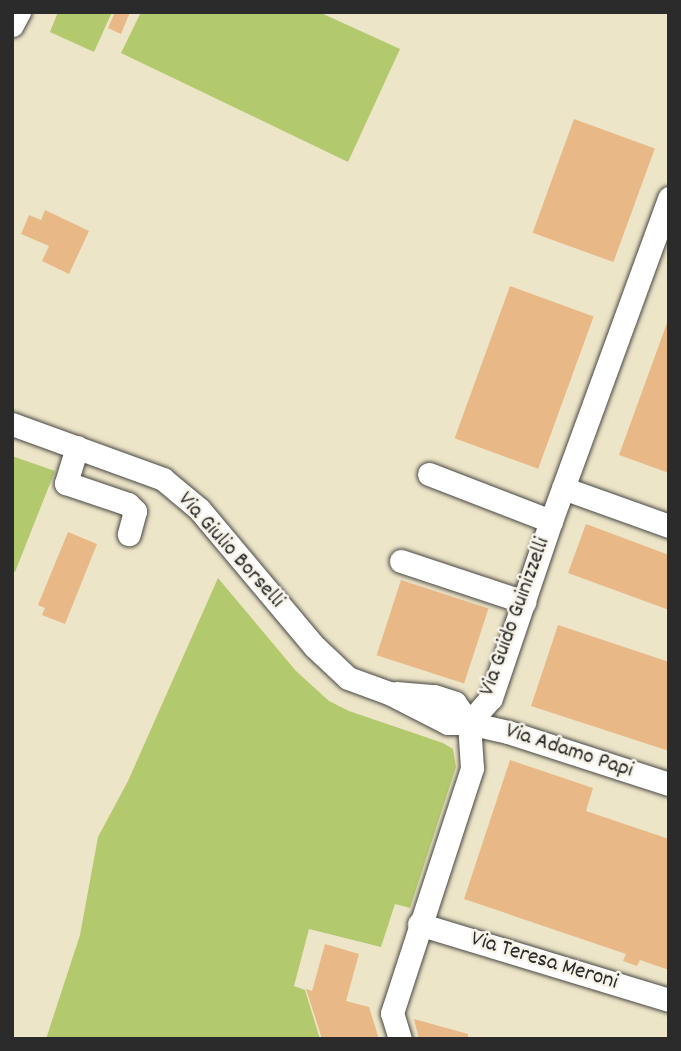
<!DOCTYPE html>
<html>
<head>
<meta charset="utf-8">
<style>
	body { margin:0 }
	#map { position:relative; width:681px; height:1051px; overflow:hidden; background:#ede5c8; font-family:Dekko,sans-serif }
	div>[style] { position:absolute }
	.green>* { inset:0; background:#b3c96e }
	.building>* { inset:0; background:#e8b987; transform-origin:0 0 }
	.roads { filter:drop-shadow(0 0 2px #484743) drop-shadow(0 0 2px #484743) }
	.minor>* { height:23px; margin:-11.5px; padding:0 11.5px; transform-origin:11.5px; border-radius:11.5px; background:#fff }
	span { translate:-50% -50%; white-space:nowrap; text-align:center; line-height:1.15; -webkit-text-stroke:5px #f7f3e8; paint-order:stroke }
	.street-label { font-size:23px; color:#2b2b2b }
	.frame { position:absolute; inset:0; border:14px solid #2b2b2b; pointer-events:none }
</style>
</head>
<body>
<div id="map">
	<div class="green">
		<i style="clip-path:polygon(58px 12px,112px 12px,94px 52px,50px 32px)"></i>
		<i style="clip-path:polygon(141px 12px,319px 12px,400px 49px,348px 162px,121px 53px)"></i>
		<i style="clip-path:polygon(12px 456px,55px 471px,15px 572px,12px 570px)"></i>
		<i style="clip-path:polygon(218px 578px,296px 671px,329px 701px,349px 711px,443px 743px,453px 749px,456px 767px,410px 908px,395px 904px,381px 947px,309px 929px,294px 986px,305px 990px,320px 1039px,46px 1039px,80px 935px,98px 837px,128px 781px)"></i>
	</div>
	<div class="building">
		<i style="clip-path:polygon(115px 12px,130px 12px,121px 34px,108px 28px)"></i>
		<i style="left:574px;top:119px;width:86px;height:121px;rotate:20deg"></i>
		<i style="clip-path:polygon(45px 210px,89px 231px,69px 274px,42px 261px,49px 246px,21px 234px,29px 215px,41px 220px)"></i>
		<i style="left:510px;top:286px;width:89px;height:162px;rotate:20deg"></i>
		<i style="clip-path:polygon(667px 323px,669px 323px,669px 473px,619px 455px)"></i>
		<i style="clip-path:polygon(586px 524px,669px 555px,669px 610px,568px 573px)"></i>
		<i style="clip-path:polygon(68px 532px,97px 544px,65px 624px,42px 615px,45px 608px,38px 605px)"></i>
		<i style="left:401px;top:580px;width:92px;height:79px;rotate:18deg"></i>
		<i style="clip-path:polygon(558px 625px,669px 662px,669px 751px,531px 706px)"></i>
		<i style="clip-path:polygon(510px 760px,593px 788px,586px 811px,669px 839px,669px 970px,640px 960px,637px 966px,623px 961px,626px 954px,464px 899px)"></i>
		<i style="clip-path:polygon(325px 944px,359px 954px,346px 1001px,369px 1007px,379px 1039px,322px 1039px,306px 989px,312px 991px)"></i>
		<i style="clip-path:polygon(414px 1019px,468px 1034px,468px 1039px,419px 1039px)"></i>
	</div>
	<div class="roads">
		<div class="minor">
			<i style="left:12px;top:25px;width:15px;rotate:-62deg"></i>
			<i style="left:12px;top:424px;width:161px;rotate:20deg"></i>
			<i style="left:163px;top:479px;width:47px;rotate:39.8deg"></i>
			<i style="left:199px;top:509px;width:180px;rotate:50deg"></i>
			<i style="left:315px;top:647px;width:45px;rotate:43.2deg"></i>
			<i style="left:348px;top:678px;width:44px;rotate:20.1deg"></i>
			<i style="left:389px;top:693px;width:66px;rotate:27deg"></i>
			<i style="left:448px;top:723px;width:21px"></i>
			<i style="left:469px;top:723px;width:40px;rotate:13deg"></i>
			<i style="left:508px;top:732px;width:169px;rotate:17.9deg"></i>
			<i style="left:77px;top:447px;width:38px;rotate:107deg"></i>
			<i style="left:66px;top:483px;width:65px;rotate:18.7deg"></i>
			<i style="left:128px;top:504px;width:10px;rotate:45deg"></i>
			<i style="left:135px;top:511px;width:24px;rotate:105deg"></i>
			<i style="left:429px;top:474px;width:131px;rotate:21.1deg"></i>
			<i style="left:563px;top:488px;width:113px;rotate:19.7deg"></i>
			<i style="left:401px;top:561px;width:130px;rotate:18.4deg"></i>
			<i style="left:396px;top:693px;width:38px;rotate:5deg"></i>
			<i style="left:434px;top:696px;width:22px;rotate:18deg"></i>
			<i style="left:455px;top:703px;width:24px;rotate:55deg"></i>
			<i style="left:419px;top:924px;width:261px;rotate:16.9deg"></i>
			<i style="left:400px;top:1039px;width:27px;rotate:-107deg"></i>
			<i style="left:392px;top:1013px;width:258px;rotate:-71.9deg"></i>
			<i style="left:472px;top:768px;width:45px;rotate:-93.8deg"></i>
			<i style="left:469px;top:723px;width:33px;rotate:-49deg"></i>
			<i style="left:491px;top:698px;width:187px;rotate:-71.3deg"></i>
			<i style="left:551px;top:521px;width:344px;rotate:-69.9deg"></i>
		</div>
	</div>
	<div class="street-label">
		<span style="left:230px;top:551px;rotate:48deg">Via Giulio Borselli</span>
		<span style="left:516px;top:617px;rotate:-70deg">Via Guido Guinizzelli</span>
		<span style="left:569px;top:752px;rotate:18deg">Via Adamo Papi</span>
		<span style="left:544px;top:962px;rotate:17deg">Via Teresa Meroni</span>
	</div>
	<div class="frame"></div>
</div>
</body>
</html>
